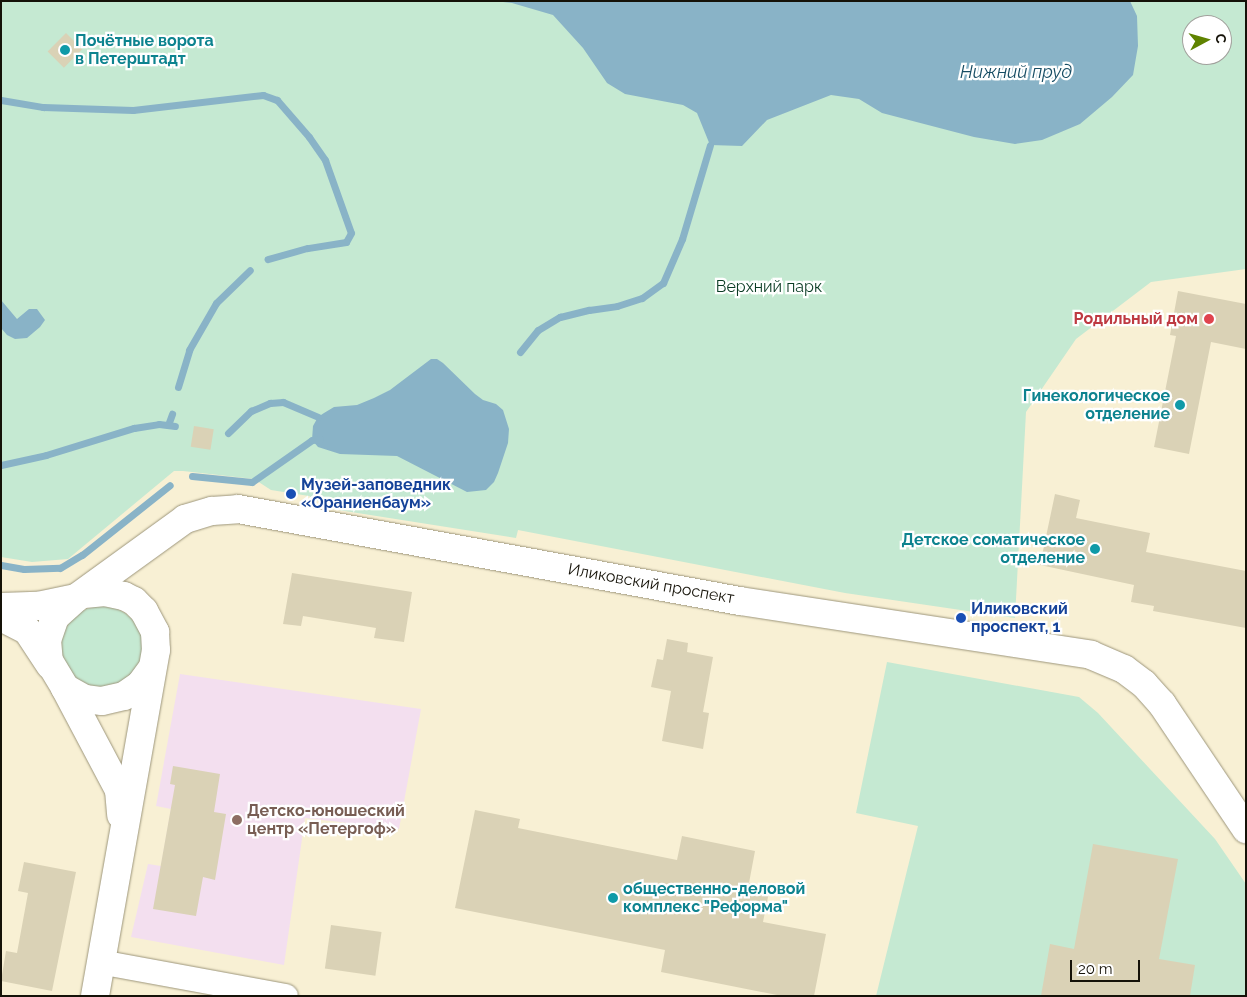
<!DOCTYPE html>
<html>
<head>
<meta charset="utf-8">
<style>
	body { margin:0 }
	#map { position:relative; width:1247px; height:997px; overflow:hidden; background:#f8f0d4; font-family:Raleway,sans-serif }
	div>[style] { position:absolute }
	.education>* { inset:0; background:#f3dfef }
	.green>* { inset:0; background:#c5e9d2 }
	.round { border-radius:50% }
	.water>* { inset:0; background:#89b3c7 }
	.stream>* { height:7px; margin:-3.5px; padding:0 3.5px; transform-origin:3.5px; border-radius:3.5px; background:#89b3c7 }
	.building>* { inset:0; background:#dad2b6; transform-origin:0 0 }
	.roads { filter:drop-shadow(0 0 1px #9d967b) drop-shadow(0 0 1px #9d967b) }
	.minor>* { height:24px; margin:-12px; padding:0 12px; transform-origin:12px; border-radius:12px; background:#fff }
	.major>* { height:28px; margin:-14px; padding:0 14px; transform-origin:14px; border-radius:14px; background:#fff }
	.dots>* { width:14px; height:14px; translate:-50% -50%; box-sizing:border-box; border:2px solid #fff; border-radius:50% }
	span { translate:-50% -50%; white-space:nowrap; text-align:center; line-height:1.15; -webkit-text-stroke:4.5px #fff; paint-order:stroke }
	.culture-label { font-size:16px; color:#0d838f; font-weight:700 }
	.left { translate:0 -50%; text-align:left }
	.right { translate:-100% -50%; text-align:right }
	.park-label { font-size:16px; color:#093b23 }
	.health-label { font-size:16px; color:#be3a42; font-weight:700 }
	.transit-label { font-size:16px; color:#164399; font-weight:700 }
	.street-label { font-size:16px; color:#151208 }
	.education-label { font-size:16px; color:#785e54; font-weight:700 }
	.water-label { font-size:18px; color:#174d64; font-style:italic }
	.frame { position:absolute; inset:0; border:2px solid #151208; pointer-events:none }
	.north { position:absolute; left:1182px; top:15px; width:50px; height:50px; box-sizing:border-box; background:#fff; border:1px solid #a1a09c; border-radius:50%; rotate:84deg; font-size:14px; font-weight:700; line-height:20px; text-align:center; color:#151208 }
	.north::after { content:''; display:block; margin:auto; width:18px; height:22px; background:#5f8300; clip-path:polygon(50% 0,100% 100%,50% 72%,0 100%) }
	.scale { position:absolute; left:1070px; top:960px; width:70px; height:22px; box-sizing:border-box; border:2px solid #151208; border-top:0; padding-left:6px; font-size:15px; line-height:18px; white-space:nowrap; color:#151208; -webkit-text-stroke:4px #fff; paint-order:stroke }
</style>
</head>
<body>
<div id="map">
	<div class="education">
		<i style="clip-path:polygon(180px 674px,421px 709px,399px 829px,305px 818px,284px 965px,131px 937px,148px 864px,161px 866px,171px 809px,156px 806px)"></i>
	</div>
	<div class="green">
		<i style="clip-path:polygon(evenodd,1px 1px,1246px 1px,1246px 269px,1151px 282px,1076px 339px,1026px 412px,1015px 618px,845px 593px,518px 530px,516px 538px,332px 509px,309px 496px,271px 490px,254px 479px,183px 471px,174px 471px,68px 559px,32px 562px,1px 557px,1px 1px,1192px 25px,1222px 25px,1222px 55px,1192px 55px,1192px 25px)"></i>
		<i class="round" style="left:61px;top:606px;width:82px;height:82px"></i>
		<i style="clip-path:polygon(887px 662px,1079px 697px,1098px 713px,1215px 839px,1246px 884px,1246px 996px,876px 996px,918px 826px,856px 813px)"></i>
	</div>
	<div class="water">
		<i style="clip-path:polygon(494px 1px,1130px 1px,1137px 16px,1138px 46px,1133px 75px,1112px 97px,1080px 124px,1042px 140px,1015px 144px,974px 137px,882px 113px,859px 99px,831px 95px,767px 120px,742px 146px,710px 145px,697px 113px,683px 105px,625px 94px,607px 83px,583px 48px,553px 15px,512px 3px)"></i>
		<i style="clip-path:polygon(1px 300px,17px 319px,29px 309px,37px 309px,45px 320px,40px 327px,27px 338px,15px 339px,7px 335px,1px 328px)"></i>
		<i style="clip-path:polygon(431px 359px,437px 359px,443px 363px,475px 394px,483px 400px,496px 404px,503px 410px,509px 429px,508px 443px,498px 473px,494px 482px,486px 490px,467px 492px,397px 456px,340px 454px,318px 447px,312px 440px,313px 426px,318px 417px,324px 413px,334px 407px,357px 405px,374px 398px,390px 390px)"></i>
	</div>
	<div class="stream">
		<i style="left:1px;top:100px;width:43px;rotate:9.5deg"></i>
		<i style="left:43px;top:107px;width:90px;rotate:1.9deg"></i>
		<i style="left:133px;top:110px;width:131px;rotate:-6.6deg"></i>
		<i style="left:263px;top:95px;width:15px;rotate:20deg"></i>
		<i style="left:277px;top:100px;width:49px;rotate:49.1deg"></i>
		<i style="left:309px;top:137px;width:28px;rotate:55deg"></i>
		<i style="left:325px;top:160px;width:77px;rotate:70.4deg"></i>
		<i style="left:351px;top:233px;width:10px;rotate:119deg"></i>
		<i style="left:346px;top:242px;width:39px;rotate:171deg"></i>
		<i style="left:307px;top:248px;width:41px;rotate:164.2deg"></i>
		<i style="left:520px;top:352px;width:28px;rotate:-51deg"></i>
		<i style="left:538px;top:330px;width:26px;rotate:-31deg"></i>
		<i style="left:560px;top:317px;width:30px;rotate:-14deg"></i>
		<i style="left:589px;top:310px;width:28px;rotate:-8deg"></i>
		<i style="left:617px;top:306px;width:26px;rotate:-18deg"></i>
		<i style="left:642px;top:298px;width:26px;rotate:-36deg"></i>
		<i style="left:663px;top:283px;width:48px;rotate:-66.6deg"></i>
		<i style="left:682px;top:239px;width:98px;rotate:-73.4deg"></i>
		<i style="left:178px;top:387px;width:39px;rotate:-73deg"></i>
		<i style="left:189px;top:350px;width:54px;rotate:-60.1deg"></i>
		<i style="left:216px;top:303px;width:47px;rotate:-44.1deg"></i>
		<i style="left:168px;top:425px;width:12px;rotate:-70deg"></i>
		<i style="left:228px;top:433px;width:32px;rotate:-44deg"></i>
		<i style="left:251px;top:411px;width:21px;rotate:-23deg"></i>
		<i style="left:270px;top:403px;width:13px;rotate:-4deg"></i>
		<i style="left:283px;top:402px;width:38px;rotate:23deg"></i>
		<i style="left:1px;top:465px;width:46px;rotate:-12.5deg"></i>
		<i style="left:46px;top:455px;width:92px;rotate:-17.1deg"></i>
		<i style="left:134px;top:428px;width:25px;rotate:-9deg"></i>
		<i style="left:159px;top:424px;width:16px;rotate:7deg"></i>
		<i style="left:192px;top:476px;width:60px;rotate:5.7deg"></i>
		<i style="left:252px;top:482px;width:73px;rotate:-35deg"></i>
		<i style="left:312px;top:440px;width:8px;rotate:-7deg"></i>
		<i style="left:1px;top:565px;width:23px;rotate:10deg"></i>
		<i style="left:24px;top:569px;width:36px;rotate:-2deg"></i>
		<i style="left:60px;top:568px;width:26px;rotate:-31deg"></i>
		<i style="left:82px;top:555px;width:112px;rotate:-38.5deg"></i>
	</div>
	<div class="building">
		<i style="left:66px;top:33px;width:23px;height:26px;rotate:45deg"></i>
		<i style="clip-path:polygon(1178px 291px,1246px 304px,1246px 349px,1211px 342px,1189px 454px,1154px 447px,1176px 336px,1170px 335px)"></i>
		<i style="left:194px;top:426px;width:20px;height:21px;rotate:9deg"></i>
		<i style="clip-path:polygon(1055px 494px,1080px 500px,1076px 518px,1150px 533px,1146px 552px,1246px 571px,1246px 628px,1153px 611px,1154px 606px,1131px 602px,1134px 585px,1040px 565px)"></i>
		<i style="clip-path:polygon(292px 573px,412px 592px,404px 642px,374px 638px,376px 628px,303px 616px,301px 626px,283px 624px)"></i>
		<i style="clip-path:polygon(667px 639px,688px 643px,687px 652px,713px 657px,703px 712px,709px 713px,703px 749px,662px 741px,671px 691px,651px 687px,657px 659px,663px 660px)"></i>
		<i style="clip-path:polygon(173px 766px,220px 774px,214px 812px,226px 814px,215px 880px,203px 877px,196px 916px,153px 909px,175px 785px,170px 784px)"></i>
		<i style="clip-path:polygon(475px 810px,520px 819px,518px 828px,677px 860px,682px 836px,755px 851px,749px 883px,770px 887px,763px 922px,826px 934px,814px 996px,782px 996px,661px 972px,665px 950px,455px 908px)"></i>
		<i style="clip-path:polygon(1093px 844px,1178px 859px,1159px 959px,1195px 965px,1190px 996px,1041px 996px,1050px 944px,1074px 949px)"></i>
		<i style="clip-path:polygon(24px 862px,76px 872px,52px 991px,1px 981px,6px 951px,17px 953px,28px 893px,18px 891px)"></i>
		<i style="left:331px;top:925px;width:51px;height:44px;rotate:8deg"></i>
	</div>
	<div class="roads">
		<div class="minor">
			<i style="left:100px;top:962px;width:189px;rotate:10.4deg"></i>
		</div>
		<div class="major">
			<i style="left:84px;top:594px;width:21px;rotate:-5deg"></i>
			<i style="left:105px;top:592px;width:19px;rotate:12deg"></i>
			<i style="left:124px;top:596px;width:11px;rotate:27deg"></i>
			<i style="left:134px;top:601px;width:14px;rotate:45deg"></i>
			<i style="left:144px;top:611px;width:24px;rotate:62deg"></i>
			<i style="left:155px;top:632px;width:18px;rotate:87deg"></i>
			<i style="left:156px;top:650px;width:351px;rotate:100deg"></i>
			<i style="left:76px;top:598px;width:28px;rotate:138deg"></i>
			<i style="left:55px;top:617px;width:24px;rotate:109deg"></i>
			<i style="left:47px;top:640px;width:21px;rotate:85deg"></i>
			<i style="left:49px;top:661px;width:31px;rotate:59deg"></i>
			<i style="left:65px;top:688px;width:23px;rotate:29deg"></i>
			<i style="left:85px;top:699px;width:17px;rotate:7deg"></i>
			<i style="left:102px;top:701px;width:23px;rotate:-13deg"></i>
			<i style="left:124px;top:696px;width:19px;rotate:-35deg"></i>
			<i style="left:140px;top:685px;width:19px;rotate:-54deg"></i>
			<i style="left:1px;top:607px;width:37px;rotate:-2deg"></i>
			<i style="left:38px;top:606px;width:39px;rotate:-12deg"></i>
			<i style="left:76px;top:598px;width:135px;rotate:-35.9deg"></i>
			<i style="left:185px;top:519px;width:28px;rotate:-17deg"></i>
			<i style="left:212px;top:511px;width:26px;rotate:-4deg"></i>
			<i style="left:238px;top:509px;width:510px;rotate:10.39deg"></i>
			<i style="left:740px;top:601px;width:355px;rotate:8.7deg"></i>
			<i style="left:1091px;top:655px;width:36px;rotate:23deg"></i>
			<i style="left:1124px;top:669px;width:25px;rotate:37deg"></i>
			<i style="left:1144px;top:684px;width:27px;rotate:48deg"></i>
			<i style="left:1162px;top:704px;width:151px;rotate:56.1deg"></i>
			<i style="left:1px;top:617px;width:29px;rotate:27deg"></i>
			<i style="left:27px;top:630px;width:42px;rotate:56.7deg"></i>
			<i style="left:65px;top:688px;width:115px;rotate:62.1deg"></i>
			<i style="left:119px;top:790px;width:25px;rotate:85deg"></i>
		</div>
	</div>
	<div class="dots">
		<i style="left:65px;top:50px;background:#0f9aa8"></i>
		<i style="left:1209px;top:319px;background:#e0444e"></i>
		<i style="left:1180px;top:405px;background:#0f9aa8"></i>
		<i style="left:291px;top:494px;background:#1a4fb4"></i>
		<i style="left:1095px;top:549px;background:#0f9aa8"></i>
		<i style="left:961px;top:618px;background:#1a4fb4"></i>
		<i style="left:237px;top:820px;background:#8d6e63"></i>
		<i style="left:613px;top:898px;background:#0f9aa8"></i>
	</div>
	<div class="culture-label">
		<span class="left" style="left:75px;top:50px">Почётные ворота<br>в Петерштадт</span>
		<span class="right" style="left:1170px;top:405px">Гинекологическое<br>отделение</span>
		<span class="right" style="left:1085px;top:549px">Детское соматическое<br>отделение</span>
		<span class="left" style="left:623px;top:898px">oбщеcтвенно-деловoй<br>кoмплeкc "Peфoрма"</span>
	</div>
	<div class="park-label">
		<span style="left:769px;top:287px">Верхний парк</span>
	</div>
	<div class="health-label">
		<span class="right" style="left:1198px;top:319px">Родильный дом</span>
	</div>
	<div class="transit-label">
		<span class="left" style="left:301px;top:494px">Музей-заповедник<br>«Ораниенбаум»</span>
		<span class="left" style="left:971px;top:618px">Иликовский<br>проспект, 1</span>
	</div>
	<div class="street-label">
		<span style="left:651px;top:584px;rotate:10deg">Иликовский проспект</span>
	</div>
	<div class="education-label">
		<span class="left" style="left:247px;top:820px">Детско-юношеский<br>центр «Петергоф»</span>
	</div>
	<div class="water-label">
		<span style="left:1016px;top:72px">Нижний пруд</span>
	</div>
	<div class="frame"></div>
	<div class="north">С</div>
	<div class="scale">20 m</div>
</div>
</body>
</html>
